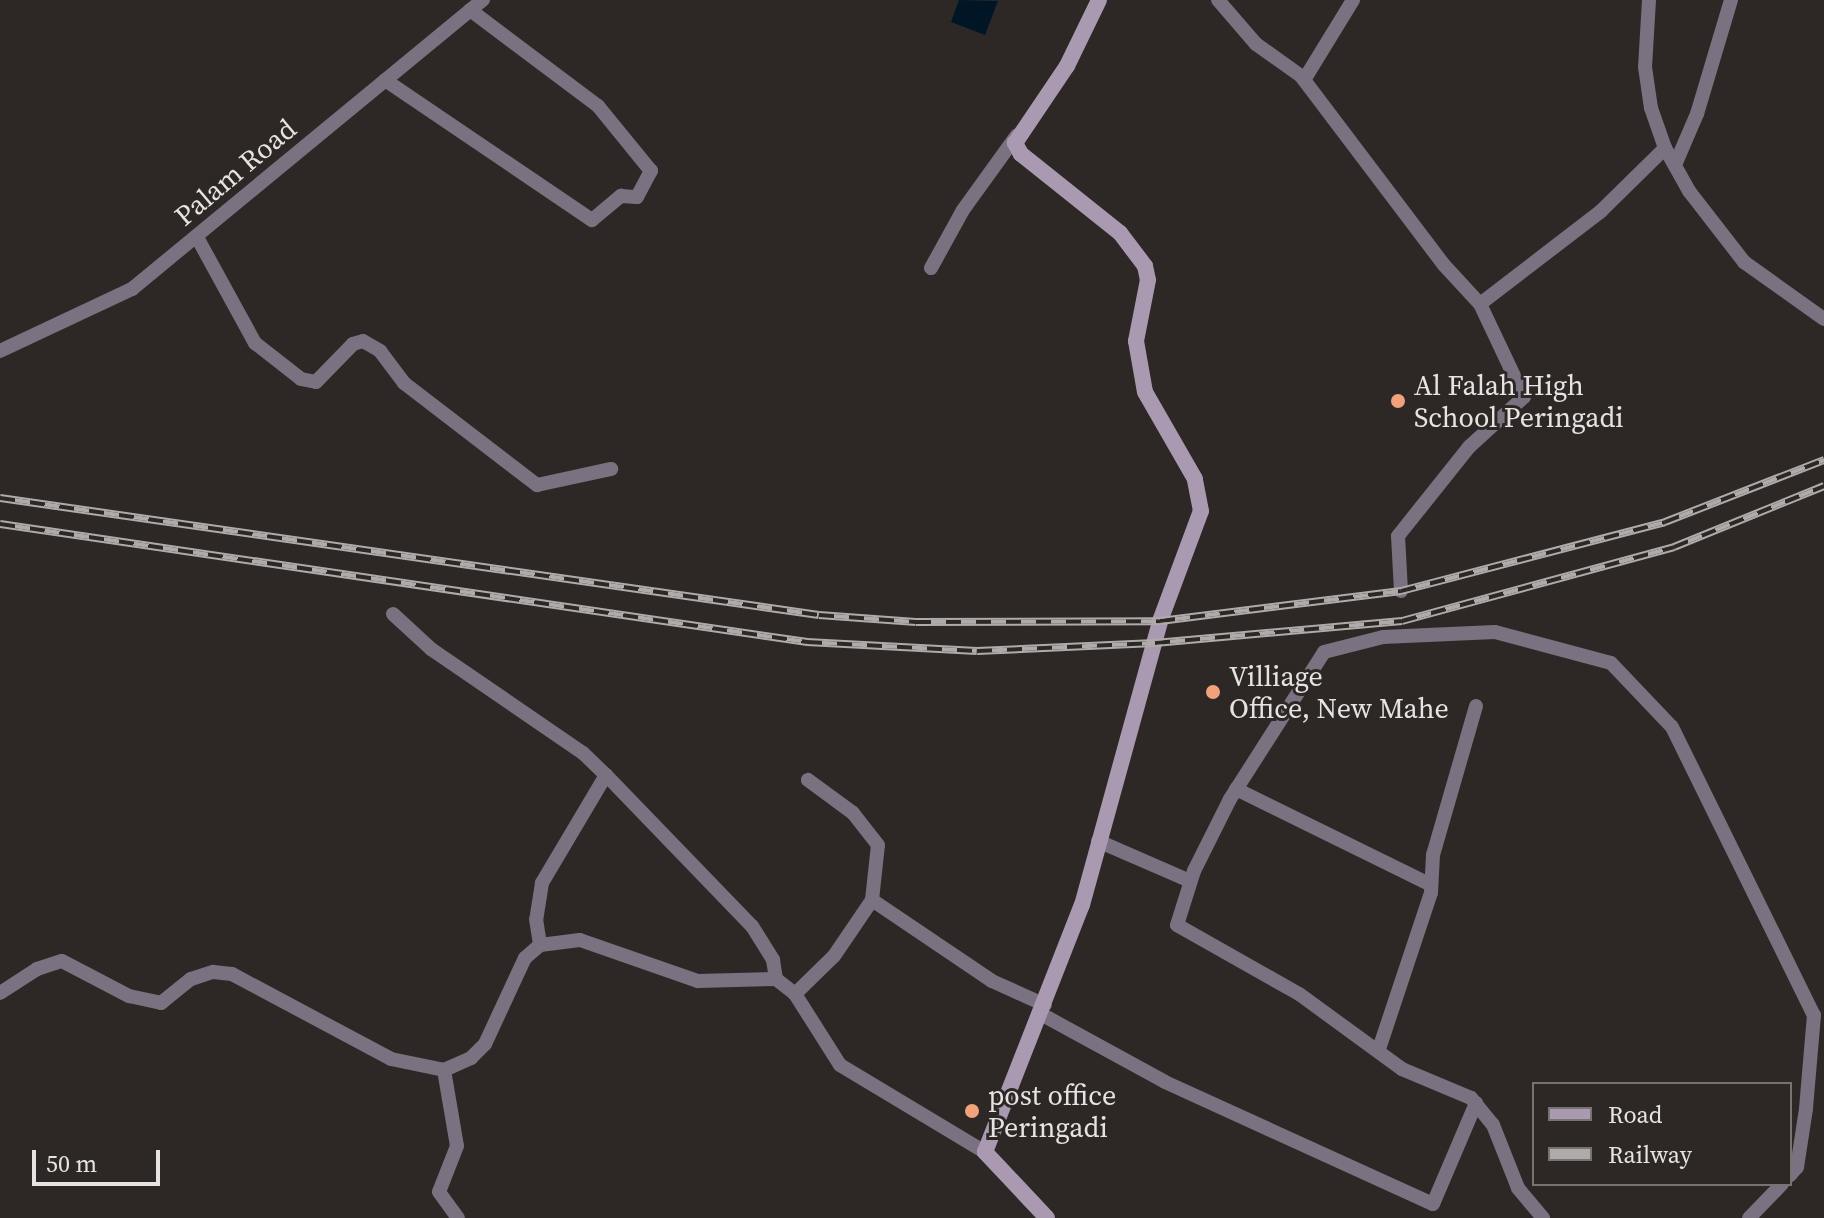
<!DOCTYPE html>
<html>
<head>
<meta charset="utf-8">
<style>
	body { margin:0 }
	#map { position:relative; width:1824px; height:1218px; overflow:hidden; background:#2d2826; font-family:"Source Serif 4",serif }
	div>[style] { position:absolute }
	.water>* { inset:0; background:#001626 }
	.street>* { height:14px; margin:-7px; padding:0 7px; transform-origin:7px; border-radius:7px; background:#7a7181 }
	.secondary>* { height:16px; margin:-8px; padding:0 8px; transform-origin:8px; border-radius:8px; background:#a99ab2 }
	.rail>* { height:8px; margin-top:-4px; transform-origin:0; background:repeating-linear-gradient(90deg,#2d2826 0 15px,#afabaa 0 30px); box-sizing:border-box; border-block:2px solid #afabaa }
	.dots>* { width:22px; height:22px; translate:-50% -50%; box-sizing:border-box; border:4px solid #2d2826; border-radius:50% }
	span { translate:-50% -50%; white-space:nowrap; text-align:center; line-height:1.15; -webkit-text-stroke:6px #2d2826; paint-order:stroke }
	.street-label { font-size:28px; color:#e7e3e2 }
	.poi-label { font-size:28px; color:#e7e3e2 }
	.left { translate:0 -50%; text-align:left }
	.legend { position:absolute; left:1532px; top:1082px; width:260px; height:104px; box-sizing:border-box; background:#2d2826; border:2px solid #777371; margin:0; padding:10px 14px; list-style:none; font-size:24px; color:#e7e3e2 }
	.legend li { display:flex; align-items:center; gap:16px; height:40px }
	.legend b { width:40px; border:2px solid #777371 }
	.scale { position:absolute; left:32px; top:1150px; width:128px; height:36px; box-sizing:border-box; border:4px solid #e7e3e2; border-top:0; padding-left:10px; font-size:24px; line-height:28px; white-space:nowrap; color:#e7e3e2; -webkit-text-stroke:6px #2d2826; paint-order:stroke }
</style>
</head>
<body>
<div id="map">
	<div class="water">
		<i style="clip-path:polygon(959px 0,998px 1px,985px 35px,951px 22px)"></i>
	</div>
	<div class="street">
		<i style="left:1218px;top:0;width:58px;rotate:49.2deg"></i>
		<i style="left:1256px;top:44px;width:55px;rotate:35.4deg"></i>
		<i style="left:1301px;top:76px;width:237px;rotate:52.9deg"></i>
		<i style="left:1444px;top:265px;width:53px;rotate:47.3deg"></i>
		<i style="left:1649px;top:0;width:67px;rotate:93.4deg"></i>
		<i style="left:1645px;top:67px;width:41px;rotate:81.7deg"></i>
		<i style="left:1651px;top:108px;width:42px;rotate:70.7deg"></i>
		<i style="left:385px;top:80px;width:250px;rotate:34.1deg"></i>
		<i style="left:592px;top:220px;width:38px;rotate:-40deg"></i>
		<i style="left:621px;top:196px;width:16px;rotate:4deg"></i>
		<i style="left:637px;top:197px;width:30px;rotate:-62deg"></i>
		<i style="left:651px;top:171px;width:84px;rotate:-129.2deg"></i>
		<i style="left:598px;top:106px;width:160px;rotate:-143.1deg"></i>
		<i style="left:1304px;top:80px;width:94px;rotate:-58.5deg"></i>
		<i style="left:1675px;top:165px;width:56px;rotate:-66.7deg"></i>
		<i style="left:1697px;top:114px;width:119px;rotate:-73.4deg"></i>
		<i style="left:198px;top:239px;width:119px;rotate:61.3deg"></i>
		<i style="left:255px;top:343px;width:58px;rotate:38deg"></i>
		<i style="left:301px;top:379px;width:15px;rotate:11deg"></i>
		<i style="left:316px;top:382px;width:53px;rotate:-45.8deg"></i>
		<i style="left:353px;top:344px;width:10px;rotate:-17deg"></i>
		<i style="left:363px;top:341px;width:20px;rotate:30deg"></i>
		<i style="left:380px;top:351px;width:40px;rotate:53deg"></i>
		<i style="left:404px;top:383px;width:168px;rotate:37.5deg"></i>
		<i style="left:537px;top:485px;width:76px;rotate:-12.2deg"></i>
		<i style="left:931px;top:268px;width:66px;rotate:-61.1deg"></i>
		<i style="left:963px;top:210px;width:92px;rotate:-54.2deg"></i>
		<i style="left:0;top:351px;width:146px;rotate:-25.2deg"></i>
		<i style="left:132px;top:289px;width:455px;rotate:-39.5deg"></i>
		<i style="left:1401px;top:591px;width:55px;rotate:-93.1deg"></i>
		<i style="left:1398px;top:536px;width:114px;rotate:-51.4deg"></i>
		<i style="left:1469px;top:447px;width:74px;rotate:-42.3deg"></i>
		<i style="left:1524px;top:397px;width:103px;rotate:-115.3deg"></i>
		<i style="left:1480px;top:304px;width:153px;rotate:-37.5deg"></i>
		<i style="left:1601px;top:211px;width:90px;rotate:-44.5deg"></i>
		<i style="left:1665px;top:148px;width:49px;rotate:60.8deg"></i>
		<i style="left:1689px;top:191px;width:90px;rotate:52.2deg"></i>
		<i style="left:1744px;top:262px;width:98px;rotate:35.5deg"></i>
		<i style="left:393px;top:614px;width:52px;rotate:42.6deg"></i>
		<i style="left:431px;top:649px;width:184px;rotate:34.4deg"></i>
		<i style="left:583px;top:753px;width:32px;rotate:44deg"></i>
		<i style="left:606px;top:775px;width:126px;rotate:120.7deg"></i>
		<i style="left:542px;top:883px;width:36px;rotate:99deg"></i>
		<i style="left:536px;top:919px;width:26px;rotate:81deg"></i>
		<i style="left:606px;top:775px;width:210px;rotate:46deg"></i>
		<i style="left:752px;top:926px;width:40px;rotate:58deg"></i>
		<i style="left:773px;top:960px;width:19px;rotate:81deg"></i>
		<i style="left:1236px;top:789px;width:217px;rotate:26.2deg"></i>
		<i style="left:1098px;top:841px;width:100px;rotate:23.5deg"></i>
		<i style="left:872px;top:900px;width:145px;rotate:34deg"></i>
		<i style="left:992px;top:981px;width:58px;rotate:24.4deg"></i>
		<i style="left:0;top:993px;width:44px;rotate:-33deg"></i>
		<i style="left:37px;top:969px;width:26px;rotate:-18deg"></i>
		<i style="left:62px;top:961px;width:76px;rotate:27.6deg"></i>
		<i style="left:129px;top:996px;width:33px;rotate:12deg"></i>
		<i style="left:161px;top:1003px;width:38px;rotate:-39deg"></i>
		<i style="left:191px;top:979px;width:23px;rotate:-18deg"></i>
		<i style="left:213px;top:972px;width:19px;rotate:6deg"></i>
		<i style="left:232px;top:974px;width:180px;rotate:28.1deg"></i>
		<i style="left:391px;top:1059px;width:54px;rotate:11.7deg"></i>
		<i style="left:444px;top:1070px;width:30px;rotate:-24deg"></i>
		<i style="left:471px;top:1058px;width:20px;rotate:-45deg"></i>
		<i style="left:485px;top:1044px;width:95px;rotate:-65.1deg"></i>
		<i style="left:525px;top:958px;width:20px;rotate:-41deg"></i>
		<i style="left:540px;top:945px;width:40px;rotate:-7.1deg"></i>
		<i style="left:580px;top:940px;width:125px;rotate:19.2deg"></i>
		<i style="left:698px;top:981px;width:78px;rotate:-1.5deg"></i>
		<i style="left:776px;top:979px;width:24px;rotate:38deg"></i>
		<i style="left:795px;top:994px;width:84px;rotate:57.6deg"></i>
		<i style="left:840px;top:1065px;width:169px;rotate:31deg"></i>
		<i style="left:795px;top:994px;width:54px;rotate:-44.3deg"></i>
		<i style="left:834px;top:956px;width:68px;rotate:-55.8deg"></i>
		<i style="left:872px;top:900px;width:55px;rotate:-83.8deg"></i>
		<i style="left:878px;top:845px;width:41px;rotate:-128deg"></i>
		<i style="left:853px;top:813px;width:56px;rotate:-143.7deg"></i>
		<i style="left:1041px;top:1014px;width:141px;rotate:28.7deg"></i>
		<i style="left:1165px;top:1082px;width:294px;rotate:24.5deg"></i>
		<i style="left:1433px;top:1204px;width:110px;rotate:-66.9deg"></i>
		<i style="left:1379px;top:1049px;width:164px;rotate:-71.6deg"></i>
		<i style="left:1431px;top:893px;width:38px;rotate:-87deg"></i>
		<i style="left:1433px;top:855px;width:155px;rotate:-73.9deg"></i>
		<i style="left:444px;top:1070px;width:77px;rotate:80.3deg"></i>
		<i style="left:457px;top:1146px;width:49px;rotate:111.4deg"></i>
		<i style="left:439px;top:1192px;width:32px;rotate:54deg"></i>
		<i style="left:1543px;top:1218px;width:39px;rotate:-130deg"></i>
		<i style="left:1518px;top:1188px;width:68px;rotate:-111.6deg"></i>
		<i style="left:1493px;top:1125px;width:35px;rotate:-129deg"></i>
		<i style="left:1471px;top:1098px;width:75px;rotate:-157.2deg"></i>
		<i style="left:1402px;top:1069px;width:127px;rotate:-143.9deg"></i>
		<i style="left:1299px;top:994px;width:140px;rotate:-150.5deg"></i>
		<i style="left:1177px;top:925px;width:57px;rotate:-72.5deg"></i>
		<i style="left:1194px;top:871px;width:80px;rotate:-63.4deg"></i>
		<i style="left:1230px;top:799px;width:174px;rotate:-57.4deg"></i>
		<i style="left:1324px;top:652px;width:61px;rotate:-14.3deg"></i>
		<i style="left:1383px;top:637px;width:112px;rotate:-2.6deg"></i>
		<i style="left:1495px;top:632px;width:120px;rotate:15deg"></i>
		<i style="left:1611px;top:663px;width:88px;rotate:46.4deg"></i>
		<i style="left:1672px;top:727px;width:321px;rotate:63.8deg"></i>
		<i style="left:1814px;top:1015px;width:94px;rotate:94.9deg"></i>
		<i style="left:1806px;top:1109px;width:59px;rotate:98.8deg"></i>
		<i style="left:1797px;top:1167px;width:11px;rotate:131deg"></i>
		<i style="left:1749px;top:1218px;width:47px;rotate:-45.9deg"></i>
	</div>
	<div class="secondary">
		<i style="left:1047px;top:1218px;width:91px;rotate:-133.2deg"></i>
		<i style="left:985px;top:1152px;width:265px;rotate:-68.6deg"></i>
		<i style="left:1082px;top:905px;width:295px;rotate:-74.6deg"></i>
		<i style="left:1160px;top:621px;width:117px;rotate:-69.6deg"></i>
		<i style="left:1201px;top:511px;width:33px;rotate:-101deg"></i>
		<i style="left:1195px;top:479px;width:100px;rotate:-119.9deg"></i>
		<i style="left:1145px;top:392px;width:52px;rotate:-100deg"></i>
		<i style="left:1136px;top:341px;width:62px;rotate:-78.9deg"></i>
		<i style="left:1148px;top:280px;width:14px;rotate:-102deg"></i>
		<i style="left:1145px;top:266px;width:41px;rotate:-127.1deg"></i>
		<i style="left:1120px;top:233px;width:127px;rotate:-141.4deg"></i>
		<i style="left:1021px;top:154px;width:13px;rotate:-119deg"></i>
		<i style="left:1015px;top:143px;width:93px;rotate:-56deg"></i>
		<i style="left:1067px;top:66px;width:73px;rotate:-64.1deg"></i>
	</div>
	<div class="rail">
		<i style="left:0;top:498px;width:827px;rotate:8.13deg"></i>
		<i style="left:819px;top:615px;width:97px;rotate:4.1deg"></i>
		<i style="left:916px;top:622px;width:244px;rotate:-0.2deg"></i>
		<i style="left:1160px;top:621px;width:243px;rotate:-7.1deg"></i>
		<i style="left:1401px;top:591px;width:273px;rotate:-14.6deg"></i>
		<i style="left:1665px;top:522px;width:171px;rotate:-21.3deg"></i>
		<i style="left:0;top:524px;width:816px;rotate:8.32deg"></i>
		<i style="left:807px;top:642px;width:170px;rotate:3deg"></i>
		<i style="left:977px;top:651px;width:178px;rotate:-2.6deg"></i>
		<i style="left:1155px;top:643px;width:248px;rotate:-5.1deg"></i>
		<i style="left:1402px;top:621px;width:282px;rotate:-15.2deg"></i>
		<i style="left:1674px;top:547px;width:162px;rotate:-22.1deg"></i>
	</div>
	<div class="dots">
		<i style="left:1398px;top:401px;background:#f1a27b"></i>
		<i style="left:1213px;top:692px;background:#f1a27b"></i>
		<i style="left:972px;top:1111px;background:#f1a27b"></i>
	</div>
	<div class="street-label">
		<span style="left:235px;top:172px;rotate:-40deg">Palam Road</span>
	</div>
	<div class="poi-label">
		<span class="left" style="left:1414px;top:401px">Al Falah High<br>School Peringadi</span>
		<span class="left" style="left:1229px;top:692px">Villiage<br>Office, New Mahe</span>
		<span class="left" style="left:988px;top:1111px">post office<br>Peringadi</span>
	</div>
	<ul class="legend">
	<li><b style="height:10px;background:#a99ab2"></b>Road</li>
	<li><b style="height:10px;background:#afabaa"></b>Railway</li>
	</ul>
	<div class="scale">50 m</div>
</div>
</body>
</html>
